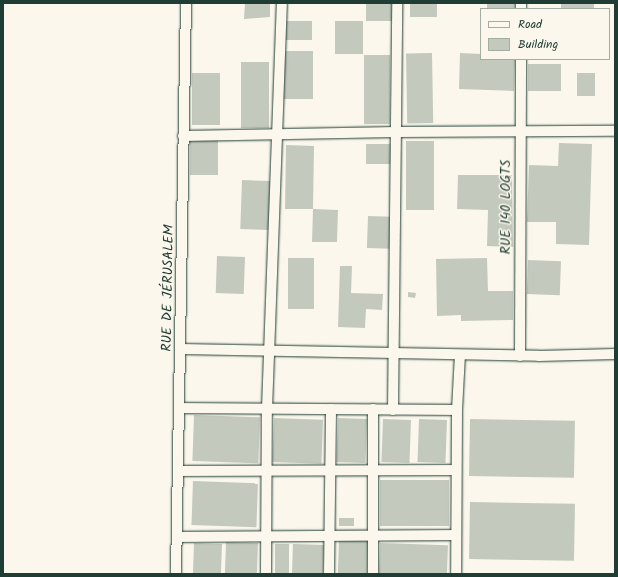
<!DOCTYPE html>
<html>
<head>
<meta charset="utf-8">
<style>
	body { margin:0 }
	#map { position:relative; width:618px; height:577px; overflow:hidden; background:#fbf7ec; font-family:Kalam,sans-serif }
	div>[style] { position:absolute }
	.building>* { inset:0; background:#c4c9be; transform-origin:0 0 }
	.roads { filter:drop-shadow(0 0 1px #1f3d34) drop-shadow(0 0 1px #1f3d34) }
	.minor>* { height:10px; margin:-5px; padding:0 5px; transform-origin:5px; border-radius:5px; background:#fbf7ec }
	span { translate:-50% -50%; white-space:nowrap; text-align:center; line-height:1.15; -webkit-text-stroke:3px #fbf7ec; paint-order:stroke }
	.street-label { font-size:14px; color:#1f3d34 }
	.frame { position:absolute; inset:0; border:4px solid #1f3d34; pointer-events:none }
	.legend { position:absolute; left:480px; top:8px; width:130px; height:52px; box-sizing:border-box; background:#fbf7ec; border:1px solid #a3ada2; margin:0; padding:5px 7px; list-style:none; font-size:12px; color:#1f3d34 }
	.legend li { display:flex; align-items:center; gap:8px; height:20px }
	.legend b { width:20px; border:1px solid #a3ada2 }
</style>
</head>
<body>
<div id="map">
	<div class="building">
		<i style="clip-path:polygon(245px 3px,270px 3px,270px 17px,244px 19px)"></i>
		<i style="left:366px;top:3px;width:28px;height:18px"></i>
		<i style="left:410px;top:3px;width:27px;height:14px"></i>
		<i style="left:487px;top:3px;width:28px;height:6px"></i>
		<i style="left:561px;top:3px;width:33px;height:6px"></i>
		<i style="left:284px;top:21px;width:28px;height:19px"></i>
		<i style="left:335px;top:21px;width:28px;height:33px"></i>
		<i style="left:313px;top:51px;width:48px;height:31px;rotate:90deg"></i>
		<i style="left:432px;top:53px;width:70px;height:26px;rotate:89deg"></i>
		<i style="clip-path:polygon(460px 53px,481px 54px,481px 59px,515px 59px,514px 91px,459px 89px)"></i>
		<i style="left:364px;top:55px;width:26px;height:69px"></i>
		<i style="left:241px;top:62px;width:28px;height:66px"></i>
		<i style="left:561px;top:64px;width:27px;height:33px;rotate:90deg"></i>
		<i style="left:192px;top:73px;width:28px;height:52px"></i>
		<i style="left:577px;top:73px;width:18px;height:23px"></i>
		<i style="left:190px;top:139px;width:28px;height:36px"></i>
		<i style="left:406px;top:141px;width:28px;height:69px"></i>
		<i style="clip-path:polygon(559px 143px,592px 144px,589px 245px,556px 244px,556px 222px,527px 222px,529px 165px,558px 166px)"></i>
		<i style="left:393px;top:144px;width:20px;height:27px;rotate:90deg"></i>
		<i style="clip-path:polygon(286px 145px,314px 146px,313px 209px,338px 210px,337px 242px,312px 242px,313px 209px,285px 209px)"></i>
		<i style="clip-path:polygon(458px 175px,512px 175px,513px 247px,487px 246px,488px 210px,457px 209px)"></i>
		<i style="left:242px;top:180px;width:29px;height:49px;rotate:2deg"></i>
		<i style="left:368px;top:216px;width:24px;height:32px;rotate:2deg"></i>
		<i style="left:217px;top:256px;width:28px;height:37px;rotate:2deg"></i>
		<i style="left:288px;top:258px;width:26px;height:51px"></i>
		<i style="clip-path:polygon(487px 258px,488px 291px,513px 291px,513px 320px,461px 321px,461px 315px,437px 316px,436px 259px)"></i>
		<i style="left:528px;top:260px;width:33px;height:34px;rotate:2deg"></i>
		<i style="clip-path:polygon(340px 266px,352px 266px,351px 293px,383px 294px,382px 310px,366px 309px,365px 328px,338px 327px)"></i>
		<i style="clip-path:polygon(408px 292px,416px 293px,415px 298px,408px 297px)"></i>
		<i style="left:194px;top:415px;width:66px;height:46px;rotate:2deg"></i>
		<i style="left:274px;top:418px;width:49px;height:44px;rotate:2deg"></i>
		<i style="left:338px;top:418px;width:29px;height:44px;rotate:2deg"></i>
		<i style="left:383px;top:419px;width:28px;height:43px;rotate:2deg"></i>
		<i style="left:419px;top:419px;width:28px;height:43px;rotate:2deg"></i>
		<i style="left:470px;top:419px;width:105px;height:57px;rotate:1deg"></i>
		<i style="left:380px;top:480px;width:69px;height:46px"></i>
		<i style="left:193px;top:481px;width:65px;height:44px;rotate:2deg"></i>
		<i style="left:470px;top:502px;width:105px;height:57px;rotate:1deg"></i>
		<i style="left:339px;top:518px;width:15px;height:8px"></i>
		<i style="left:339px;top:540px;width:29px;height:34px;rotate:2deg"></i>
		<i style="left:226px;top:542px;width:32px;height:32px;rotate:2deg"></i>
		<i style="left:194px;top:543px;width:28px;height:31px;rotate:2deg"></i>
		<i style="left:380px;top:543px;width:68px;height:31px;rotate:2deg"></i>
		<i style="left:275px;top:544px;width:14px;height:30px"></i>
		<i style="left:293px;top:544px;width:31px;height:30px;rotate:2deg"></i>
	</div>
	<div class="roads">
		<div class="minor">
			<i style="left:521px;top:9px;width:6px;rotate:-90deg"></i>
			<i style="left:183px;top:136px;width:213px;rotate:-1.1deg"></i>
			<i style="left:396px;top:132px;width:219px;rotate:-0.3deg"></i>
			<i style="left:181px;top:349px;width:358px;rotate:1.1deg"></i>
			<i style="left:539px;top:356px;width:76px;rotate:-1.5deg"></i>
			<i style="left:520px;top:356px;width:297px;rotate:-89.8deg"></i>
			<i style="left:179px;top:408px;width:278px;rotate:0.4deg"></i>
			<i style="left:457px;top:410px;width:164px;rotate:90.3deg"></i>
			<i style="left:393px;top:410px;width:407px;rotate:-89.4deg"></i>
			<i style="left:457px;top:410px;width:55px;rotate:-86.9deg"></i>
			<i style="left:178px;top:471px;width:278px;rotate:-0.2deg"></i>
			<i style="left:177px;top:537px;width:279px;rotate:-0.4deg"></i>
			<i style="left:176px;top:574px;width:571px;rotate:-89deg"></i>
			<i style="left:266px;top:574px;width:165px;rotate:-89.7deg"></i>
			<i style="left:267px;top:409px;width:406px;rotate:-87.9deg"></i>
			<i style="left:329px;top:574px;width:165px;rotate:-89.3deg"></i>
			<i style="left:373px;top:574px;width:165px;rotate:-90deg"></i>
		</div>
	</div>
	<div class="street-label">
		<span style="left:506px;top:207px;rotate:-90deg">RUE 140 LOGTS</span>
		<span style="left:168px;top:288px;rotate:-89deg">RUE DE JÉRUSALEM</span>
	</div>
	<div class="frame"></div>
	<ul class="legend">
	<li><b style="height:5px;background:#fbf7ec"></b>Road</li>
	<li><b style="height:11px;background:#c4c9be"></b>Building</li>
	</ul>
</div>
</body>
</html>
